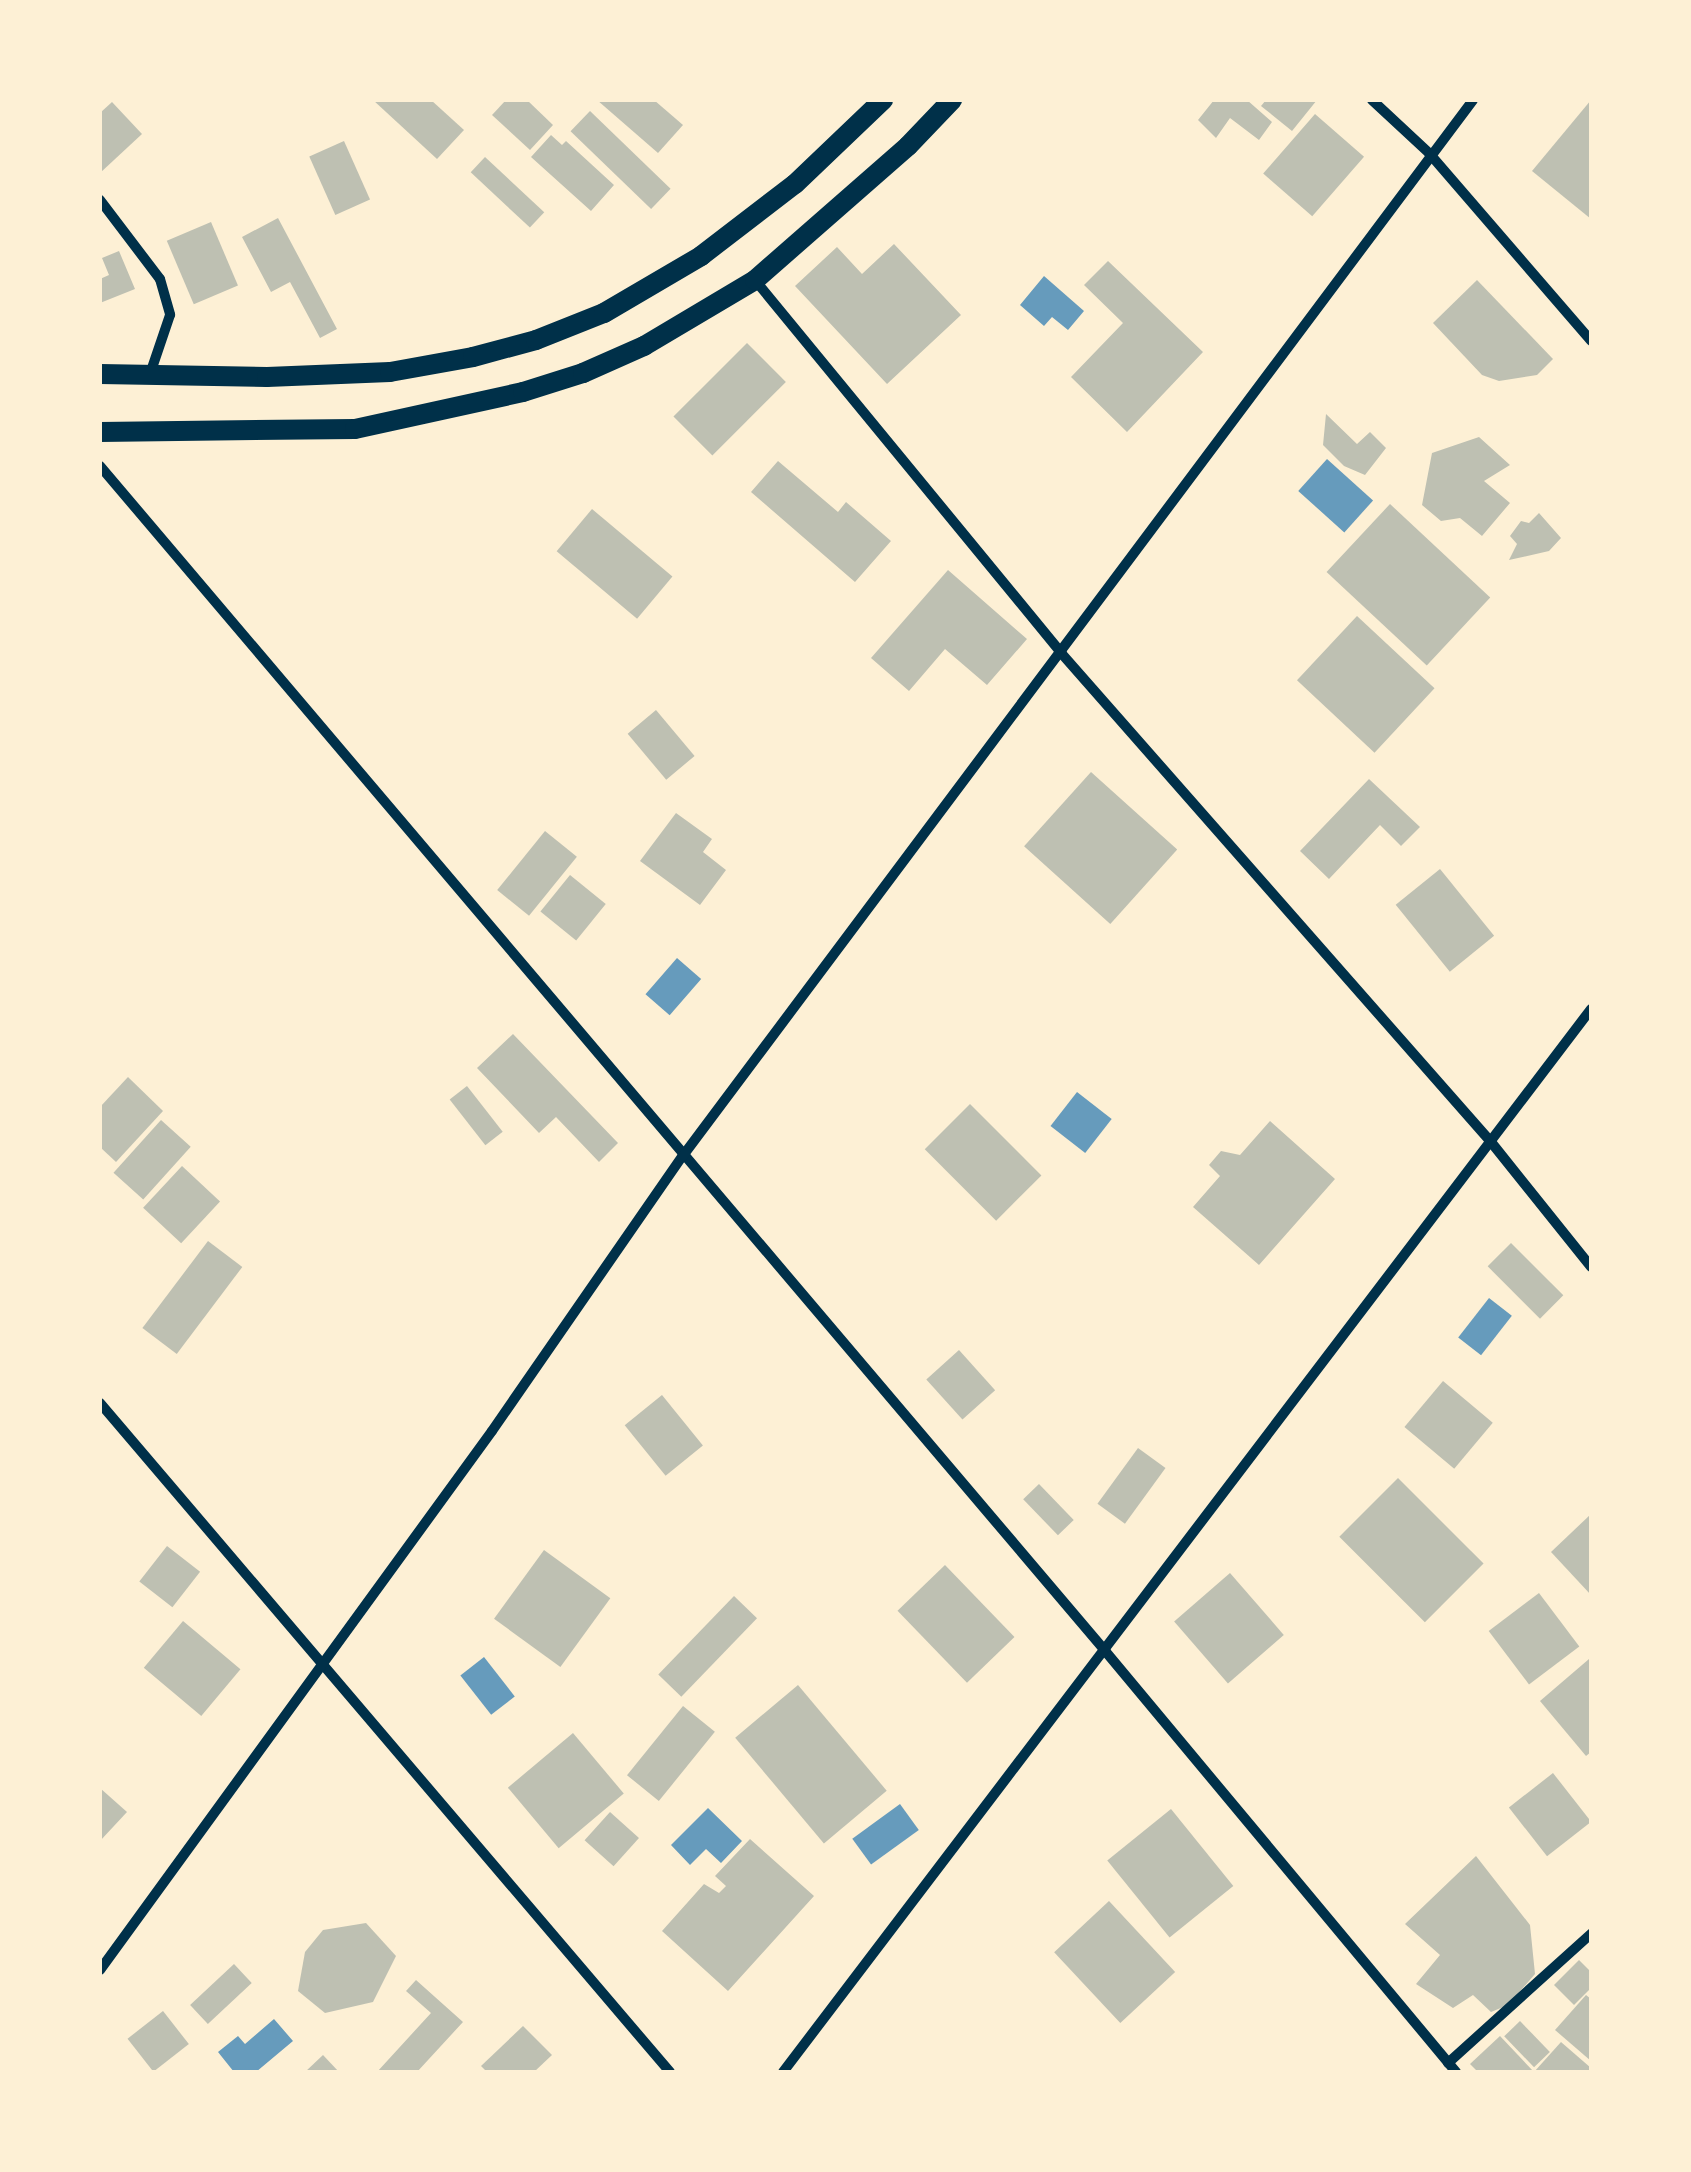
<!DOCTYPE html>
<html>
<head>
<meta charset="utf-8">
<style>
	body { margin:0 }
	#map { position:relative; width:1691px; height:2172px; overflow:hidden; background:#fdf0d5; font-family:"Work Sans",sans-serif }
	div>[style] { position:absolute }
	.water>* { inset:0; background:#669bbc; transform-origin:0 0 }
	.building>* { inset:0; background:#bec0b2; transform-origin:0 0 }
	.minor>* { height:10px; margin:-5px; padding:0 5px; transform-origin:5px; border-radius:5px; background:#003049 }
	.secondary>* { height:20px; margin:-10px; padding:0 10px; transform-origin:10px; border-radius:10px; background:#003049 }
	span { translate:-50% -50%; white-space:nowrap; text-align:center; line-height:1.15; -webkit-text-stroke:10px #fdf0d5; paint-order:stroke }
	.frame { position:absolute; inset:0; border:102px solid #fdf0d5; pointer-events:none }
</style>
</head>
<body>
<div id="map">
	<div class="water">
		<i style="clip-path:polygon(1044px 276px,1084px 311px,1068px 330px,1052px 317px,1044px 326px,1020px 305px)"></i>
		<i style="left:1327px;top:459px;width:62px;height:43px;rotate:42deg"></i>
		<i style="left:677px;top:958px;width:32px;height:48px;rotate:41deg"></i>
		<i style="left:1077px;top:1092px;width:44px;height:43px;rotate:38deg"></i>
		<i style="left:1489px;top:1298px;width:29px;height:50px;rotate:38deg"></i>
		<i style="left:484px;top:1657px;width:50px;height:30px;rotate:52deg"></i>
		<i style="left:900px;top:1804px;width:32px;height:59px;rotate:54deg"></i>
		<i style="clip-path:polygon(708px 1808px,742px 1841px,721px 1863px,706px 1849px,690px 1865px,671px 1845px)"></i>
		<i style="clip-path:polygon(274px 2019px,293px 2041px,256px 2072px,234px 2072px,218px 2052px,238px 2036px,245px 2044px)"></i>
	</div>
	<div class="building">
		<i style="clip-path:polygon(373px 100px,431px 100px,464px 130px,437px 159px)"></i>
		<i style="clip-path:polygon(506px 100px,527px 100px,553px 125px,530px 150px,492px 115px)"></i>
		<i style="clip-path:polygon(597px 100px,654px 100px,683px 125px,658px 153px)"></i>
		<i style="clip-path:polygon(1214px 100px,1247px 100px,1272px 122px,1259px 140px,1230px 118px,1216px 138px,1198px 120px)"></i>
		<i style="clip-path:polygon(1266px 100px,1317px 100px,1292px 131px,1261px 106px)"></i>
		<i style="clip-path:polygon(1591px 100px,1591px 219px,1532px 171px)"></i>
		<i style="clip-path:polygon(112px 102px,142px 134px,100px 173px,100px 113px)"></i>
		<i style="left:590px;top:111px;width:112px;height:28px;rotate:44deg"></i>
		<i style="left:1315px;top:114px;width:65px;height:79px;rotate:41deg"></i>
		<i style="clip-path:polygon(551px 135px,562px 145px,566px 141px,614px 185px,591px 211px,531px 157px)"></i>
		<i style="left:344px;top:141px;width:64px;height:38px;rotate:66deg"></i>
		<i style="left:485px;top:157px;width:81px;height:21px;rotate:43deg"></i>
		<i style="clip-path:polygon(278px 218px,337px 329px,320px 338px,290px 282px,271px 292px,242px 237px)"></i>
		<i style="left:211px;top:222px;width:69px;height:48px;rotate:67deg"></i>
		<i style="clip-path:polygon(894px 244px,961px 315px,887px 384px,795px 286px,837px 247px,862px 274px)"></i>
		<i style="clip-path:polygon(119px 251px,135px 289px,100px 303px,100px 279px,109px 275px,102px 258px)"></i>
		<i style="clip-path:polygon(1108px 261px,1203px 352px,1127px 432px,1071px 377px,1123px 323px,1084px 285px)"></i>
		<i style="clip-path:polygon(1477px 280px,1553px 359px,1537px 375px,1499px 381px,1482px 375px,1433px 323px)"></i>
		<i style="left:747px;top:343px;width:55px;height:104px;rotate:45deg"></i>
		<i style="clip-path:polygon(1326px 414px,1357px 444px,1370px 432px,1386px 448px,1365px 475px,1344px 466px,1323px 445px)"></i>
		<i style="clip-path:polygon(1479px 437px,1510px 465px,1484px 481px,1510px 503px,1482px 536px,1460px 518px,1441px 521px,1422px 505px,1432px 453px)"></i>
		<i style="clip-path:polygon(778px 461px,838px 512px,846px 502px,891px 541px,855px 582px,751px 492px)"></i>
		<i style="left:1390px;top:504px;width:137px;height:93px;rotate:43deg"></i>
		<i style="left:592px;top:509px;width:105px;height:55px;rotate:40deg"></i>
		<i style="clip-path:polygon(1539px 513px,1561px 538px,1549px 551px,1509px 560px,1517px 544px,1510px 536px,1521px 521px,1529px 523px)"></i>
		<i style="clip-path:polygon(948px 570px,1027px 639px,987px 685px,945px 649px,909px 691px,871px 658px)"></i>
		<i style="left:1357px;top:616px;width:106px;height:88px;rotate:43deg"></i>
		<i style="left:656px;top:710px;width:60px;height:37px;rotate:50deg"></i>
		<i style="left:1091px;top:772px;width:116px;height:100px;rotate:42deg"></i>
		<i style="clip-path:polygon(1369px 779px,1420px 827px,1401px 846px,1380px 825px,1329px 879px,1300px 851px)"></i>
		<i style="clip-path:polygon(676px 813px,712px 839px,703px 852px,726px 870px,700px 905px,640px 861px)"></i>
		<i style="left:545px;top:831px;width:41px;height:76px;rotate:39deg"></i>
		<i style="left:1440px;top:869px;width:86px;height:57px;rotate:51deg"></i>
		<i style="left:570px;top:875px;width:46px;height:47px;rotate:39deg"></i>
		<i style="clip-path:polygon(513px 1034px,618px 1143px,599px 1162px,556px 1117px,539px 1133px,477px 1068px)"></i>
		<i style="clip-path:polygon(128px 1077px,163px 1111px,116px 1162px,100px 1147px,100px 1107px)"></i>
		<i style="left:467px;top:1086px;width:58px;height:22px;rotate:52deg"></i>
		<i style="left:970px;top:1104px;width:101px;height:64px;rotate:45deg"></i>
		<i style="left:161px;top:1120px;width:40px;height:71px;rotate:42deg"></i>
		<i style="clip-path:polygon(1270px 1121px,1335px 1179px,1259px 1265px,1193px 1207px,1220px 1176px,1209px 1165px,1221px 1151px,1240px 1155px)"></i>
		<i style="left:182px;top:1166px;width:52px;height:57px;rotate:43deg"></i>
		<i style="left:208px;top:1241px;width:43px;height:109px;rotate:37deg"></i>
		<i style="left:1511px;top:1243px;width:74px;height:33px;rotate:45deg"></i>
		<i style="left:959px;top:1350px;width:54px;height:44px;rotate:48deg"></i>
		<i style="left:1443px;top:1381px;width:65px;height:60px;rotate:40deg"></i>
		<i style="left:662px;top:1395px;width:65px;height:48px;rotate:51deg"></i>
		<i style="left:1138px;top:1448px;width:34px;height:69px;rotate:36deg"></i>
		<i style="left:1398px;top:1478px;width:121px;height:83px;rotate:45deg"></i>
		<i style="left:1039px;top:1484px;width:50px;height:22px;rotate:46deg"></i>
		<i style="clip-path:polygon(1591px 1514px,1591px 1595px,1551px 1552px)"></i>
		<i style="left:167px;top:1546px;width:42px;height:45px;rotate:38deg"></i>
		<i style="left:544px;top:1550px;width:82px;height:85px;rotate:36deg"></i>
		<i style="left:945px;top:1565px;width:100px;height:66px;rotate:46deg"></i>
		<i style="left:1230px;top:1573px;width:82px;height:74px;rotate:49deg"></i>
		<i style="left:1539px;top:1593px;width:67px;height:63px;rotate:53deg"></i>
		<i style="left:734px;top:1596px;width:32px;height:109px;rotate:44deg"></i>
		<i style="left:183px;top:1621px;width:75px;height:61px;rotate:40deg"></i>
		<i style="clip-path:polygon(1589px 1659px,1591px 1752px,1586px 1756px,1540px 1701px)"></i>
		<i style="left:798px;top:1685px;width:138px;height:82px;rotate:50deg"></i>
		<i style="left:683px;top:1706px;width:41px;height:89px;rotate:39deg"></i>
		<i style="left:573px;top:1733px;width:79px;height:85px;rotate:50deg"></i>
		<i style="left:1553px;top:1773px;width:62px;height:56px;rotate:52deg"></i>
		<i style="clip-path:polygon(100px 1788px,127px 1812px,100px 1841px)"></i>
		<i style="left:1171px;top:1809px;width:99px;height:82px;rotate:51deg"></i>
		<i style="left:610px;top:1812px;width:39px;height:38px;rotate:42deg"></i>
		<i style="clip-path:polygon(750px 1839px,814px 1896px,728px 1991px,662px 1931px,704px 1884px,719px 1893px,726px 1886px,715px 1876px)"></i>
		<i style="clip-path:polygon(1476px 1856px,1530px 1925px,1535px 1974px,1508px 2005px,1491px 2012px,1473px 1995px,1453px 2008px,1416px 1984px,1440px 1955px,1405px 1924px)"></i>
		<i style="left:1109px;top:1901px;width:97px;height:75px;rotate:47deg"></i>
		<i style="clip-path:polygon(366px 1923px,396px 1956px,373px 2002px,325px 2013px,298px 1991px,305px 1952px,323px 1930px)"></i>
		<i style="clip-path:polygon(1579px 1960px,1591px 1972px,1591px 1988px,1574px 2005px,1554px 1985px)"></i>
		<i style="left:234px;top:1964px;width:26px;height:60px;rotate:47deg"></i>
		<i style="clip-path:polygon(416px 1980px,463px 2022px,417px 2072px,377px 2072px,431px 2013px,406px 1991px)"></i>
		<i style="clip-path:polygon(1586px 1995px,1591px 1999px,1591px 2061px,1555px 2030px)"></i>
		<i style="left:163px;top:2011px;width:42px;height:45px;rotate:52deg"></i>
		<i style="left:1520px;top:2021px;width:43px;height:22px;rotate:46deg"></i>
		<i style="clip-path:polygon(523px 2026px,552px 2055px,534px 2072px,487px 2072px,481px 2066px)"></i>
		<i style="clip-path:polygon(1500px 2036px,1534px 2072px,1478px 2072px,1470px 2064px)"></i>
		<i style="clip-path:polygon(1561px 2042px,1591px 2068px,1591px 2072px,1534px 2072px)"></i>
		<i style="clip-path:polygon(323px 2055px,339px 2072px,305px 2072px)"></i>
	</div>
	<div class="minor">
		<i style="left:1372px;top:100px;width:78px;rotate:42.9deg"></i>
		<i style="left:1429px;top:153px;width:248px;rotate:49.2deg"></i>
		<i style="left:100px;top:200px;width:99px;rotate:52.8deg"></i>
		<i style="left:160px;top:279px;width:37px;rotate:74deg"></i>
		<i style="left:170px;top:315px;width:62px;rotate:108.7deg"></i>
		<i style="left:755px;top:280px;width:484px;rotate:50.6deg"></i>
		<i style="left:1062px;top:654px;width:650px;rotate:48.68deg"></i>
		<i style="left:1491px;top:1142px;width:160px;rotate:51.3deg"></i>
		<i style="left:100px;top:466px;width:1555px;rotate:49.69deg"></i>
		<i style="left:1106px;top:1652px;width:547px;rotate:50.19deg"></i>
		<i style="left:100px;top:1403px;width:879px;rotate:49.57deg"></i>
		<i style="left:100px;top:1970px;width:666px;rotate:-53.97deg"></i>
		<i style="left:492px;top:1431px;width:333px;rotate:-55.3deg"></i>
		<i style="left:682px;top:1157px;width:1320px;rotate:-53.19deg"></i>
		<i style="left:1448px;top:2063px;width:193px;rotate:-42.1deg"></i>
		<i style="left:783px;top:2072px;width:1335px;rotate:-52.76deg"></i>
	</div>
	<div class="secondary">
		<i style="left:100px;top:374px;width:167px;rotate:1deg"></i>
		<i style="left:267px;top:377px;width:123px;rotate:-2.3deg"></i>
		<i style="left:390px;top:372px;width:84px;rotate:-10.2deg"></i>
		<i style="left:473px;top:357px;width:65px;rotate:-15.1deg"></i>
		<i style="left:536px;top:340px;width:73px;rotate:-21.7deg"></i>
		<i style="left:604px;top:313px;width:113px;rotate:-30.4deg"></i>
		<i style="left:701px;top:256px;width:118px;rotate:-37.5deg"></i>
		<i style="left:795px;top:184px;width:122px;rotate:-43.7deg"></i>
		<i style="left:100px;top:432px;width:255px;rotate:-0.7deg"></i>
		<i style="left:355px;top:429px;width:172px;rotate:-12.4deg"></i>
		<i style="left:523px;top:392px;width:63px;rotate:-17.6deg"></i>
		<i style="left:583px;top:373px;width:67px;rotate:-23.9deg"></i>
		<i style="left:644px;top:346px;width:129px;rotate:-30.7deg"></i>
		<i style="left:755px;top:280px;width:203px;rotate:-41.2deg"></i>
		<i style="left:908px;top:146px;width:64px;rotate:-46.3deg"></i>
	</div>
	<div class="frame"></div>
</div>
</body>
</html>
